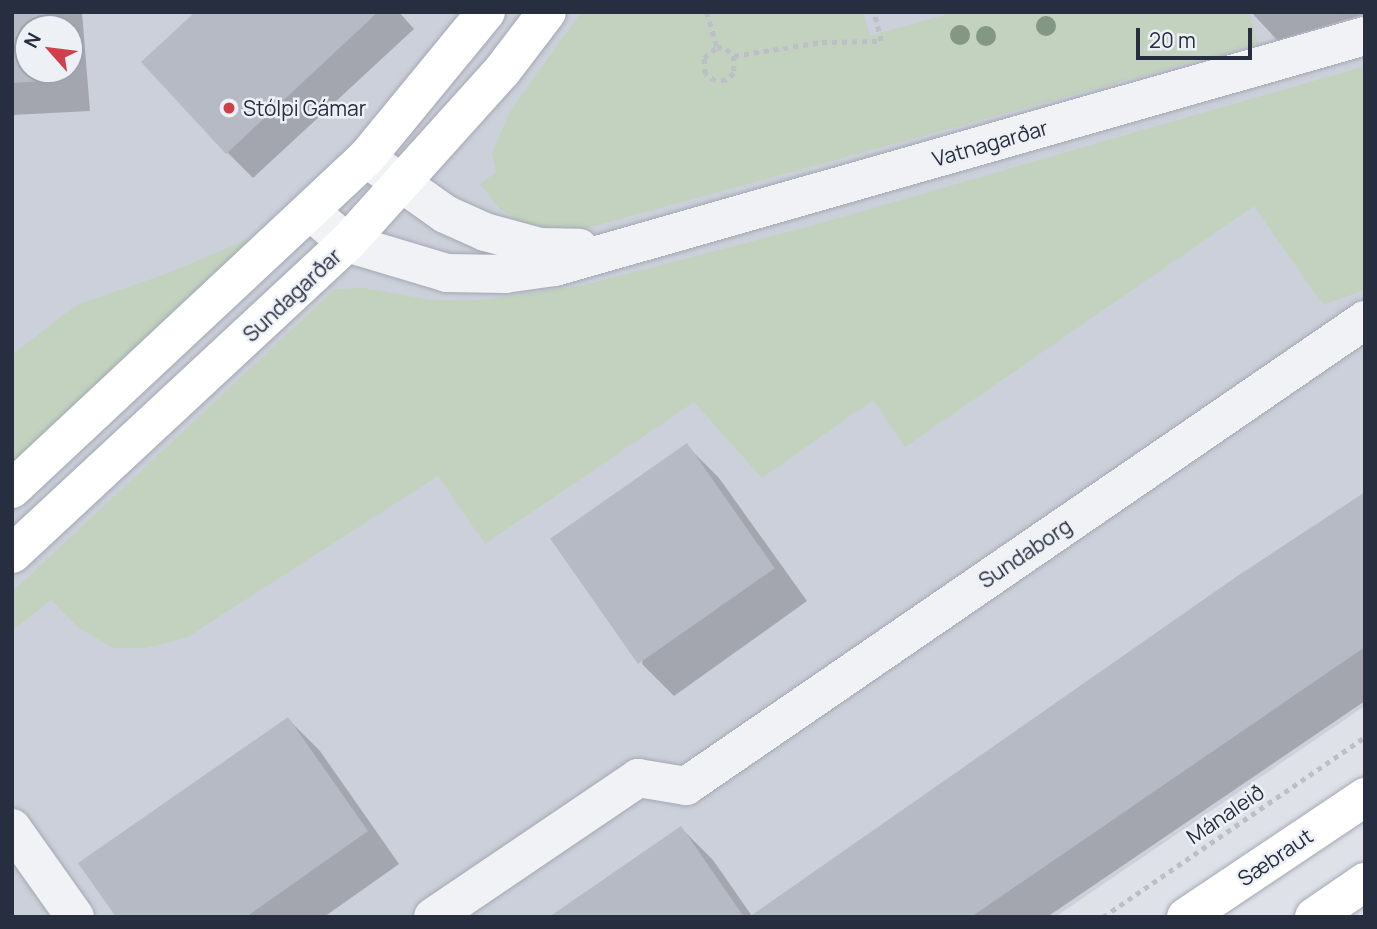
<!DOCTYPE html>
<html>
<head>
<meta charset="utf-8">
<style>
	body { margin:0 }
	#map { position:relative; width:1377px; height:929px; overflow:hidden; background:#dee1e8; font-family:Manrope,sans-serif }
	div>[style] { position:absolute }
	.built>* { inset:0; background:#ccd0da }
	.green>* { inset:0; background:#c2d2bf }
	.shadow>* { inset:0; background:#0003 }
	.building>* { inset:0; background:#b5bac5; transform-origin:0 0 }
	.path>* { height:4.5px; margin-top:-2.25px; transform-origin:0; background:repeating-linear-gradient(90deg,#bcbfc6 0 5px,transparent 0 10px) }
	.roads { filter:drop-shadow(0 0 2px #a3a8b2) drop-shadow(0 0 2px #a3a8b2) }
	.minor>* { height:38px; margin:-19px; padding:0 19px; transform-origin:19px; border-radius:19px; background:#f1f2f6 }
	.major>* { height:38px; margin:-19px; padding:0 19px; transform-origin:19px; border-radius:19px; background:#fff }
	.trees>* { width:20px; height:20px; margin:-10px; border-radius:50%; background:#839785 }
	.dots>* { width:19px; height:19px; translate:-50% -50%; box-sizing:border-box; border:4px solid #edf0f5; border-radius:50% }
	span { translate:-50% -50%; white-space:nowrap; text-align:center; line-height:1.15; -webkit-text-stroke:5px #edf0f5; paint-order:stroke }
	.poi-label { font-size:21px; color:#272e3f }
	.left { translate:0 -50%; text-align:left }
	.street-label { font-size:21px; color:#272e3f }
	.frame { position:absolute; inset:0; border:14px solid #272e3f; pointer-events:none }
	.north { position:absolute; left:14px; top:14px; width:70px; height:70px; box-sizing:border-box; background:#edf0f5; border:2px solid #9ea2ac; border-radius:50%; rotate:298deg; font-size:19px; font-weight:700; line-height:28px; text-align:center; color:#272e3f }
	.north::after { content:''; display:block; margin:auto; width:24px; height:32px; background:#cf404a; clip-path:polygon(50% 0,100% 100%,50% 72%,0 100%) }
	.scale { position:absolute; left:1136px; top:28px; width:116px; height:32px; box-sizing:border-box; border:4px solid #272e3f; border-top:0; padding-left:9px; font-size:21px; line-height:24px; white-space:nowrap; color:#272e3f; -webkit-text-stroke:5px #edf0f5; paint-order:stroke }
</style>
</head>
<body>
<div id="map">
	<div class="built">
		<i style="clip-path:polygon(evenodd,12px 12px,1365px 12px,1365px 706px,1055px 917px,12px 917px,12px 12px,28px 28px,70px 28px,70px 70px,28px 70px,28px 28px)"></i>
	</div>
	<div class="green">
		<i style="clip-path:polygon(581px 12px,863px 12px,870px 36px,955px 12px,1249px 12px,1258px 44px,580px 230px,545px 232px,522px 225px,498px 207px,480px 184px,496px 172px,492px 153px,510px 111px)"></i>
		<i style="clip-path:polygon(1365px 66px,1365px 290px,1323px 305px,1254px 206px,905px 447px,873px 400px,762px 478px,694px 402px,485px 544px,438px 476px,186px 638px,146px 648px,113px 648px,79px 628px,51px 600px,12px 631px,12px 592px,335px 289px,364px 288px,431px 300px,483px 300px,584px 285px,811px 226px)"></i>
		<i style="clip-path:polygon(252px 238px,12px 466px,12px 355px,76px 305px,160px 276px)"></i>
	</div>
	<div class="shadow">
		<i style="clip-path:polygon(evenodd,12px 12px,82px 12px,90px 111px,12px 115px,12px 12px,28px 28px,70px 28px,70px 70px,28px 70px,28px 28px)"></i>
		<i style="clip-path:polygon(197px 12px,399px 12px,414px 29px,253px 178px,227px 152px)"></i>
		<i style="clip-path:polygon(1251px 12px,1365px 12px,1365px 14px,1277px 40px)"></i>
		<i style="clip-path:polygon(687px 446px,719px 478px,807px 601px,674px 696px,642px 664px)"></i>
		<i style="clip-path:polygon(1365px 494px,1365px 701px,1047px 917px,552px 917px,681px 828px,713px 860px,752px 916px)"></i>
		<i style="clip-path:polygon(288px 719px,320px 751px,399px 864px,324px 917px,118px 917px)"></i>
	</div>
	<div class="building">
		<i style="clip-path:polygon(12px 12px,53px 12px,54px 28px,28px 28px,28px 70px,58px 70px,59px 80px,12px 83px)"></i>
		<i style="clip-path:polygon(195px 12px,378px 12px,226px 154px,141px 62px)"></i>
		<i style="left:687px;top:443px;width:153px;height:167px;rotate:55deg"></i>
		<i style="clip-path:polygon(1365px 492px,1365px 647px,971px 917px,749px 917px,1236px 577px)"></i>
		<i style="clip-path:polygon(288px 717px,368px 831px,246px 917px,116px 917px,78px 863px)"></i>
		<i style="clip-path:polygon(681px 826px,744px 917px,549px 917px)"></i>
	</div>
	<div class="path">
		<i style="left:707px;top:12px;width:36px;rotate:74deg"></i>
		<i style="left:734px;top:56px;width:17px;rotate:90deg"></i>
		<i style="left:734px;top:73px;width:11px;rotate:139deg"></i>
		<i style="left:726px;top:80px;width:11px;rotate:175deg"></i>
		<i style="left:715px;top:81px;width:12px;rotate:-145deg"></i>
		<i style="left:705px;top:74px;width:16px;rotate:-94deg"></i>
		<i style="left:704px;top:58px;width:17px;rotate:-40deg"></i>
		<i style="left:717px;top:47px;width:9px;rotate:13deg"></i>
		<i style="left:726px;top:49px;width:11px;rotate:41deg"></i>
		<i style="left:734px;top:56px;width:89px;rotate:-9deg"></i>
		<i style="left:822px;top:42px;width:59px;rotate:-1deg"></i>
		<i style="left:881px;top:41px;width:30px;rotate:-104deg"></i>
		<i style="left:1103px;top:917px;width:318px;rotate:-34.5deg"></i>
	</div>
	<div class="roads">
		<div class="minor">
			<i style="left:366px;top:158px;width:97px;rotate:35.3deg"></i>
			<i style="left:445px;top:214px;width:44px;rotate:24.2deg"></i>
			<i style="left:485px;top:232px;width:57px;rotate:15.3deg"></i>
			<i style="left:540px;top:247px;width:39px;rotate:1deg"></i>
			<i style="left:310px;top:211px;width:49px;rotate:40.9deg"></i>
			<i style="left:347px;top:243px;width:104px;rotate:16.7deg"></i>
			<i style="left:447px;top:273px;width:58px;rotate:1deg"></i>
			<i style="left:505px;top:274px;width:50px;rotate:-8deg"></i>
			<i style="left:555px;top:267px;width:842px;rotate:-15.92deg"></i>
			<i style="left:12px;top:828px;width:109px;rotate:54.7deg"></i>
			<i style="left:433px;top:917px;width:248px;rotate:-34.1deg"></i>
			<i style="left:638px;top:778px;width:49px;rotate:9.5deg"></i>
			<i style="left:686px;top:786px;width:824px;rotate:-34.46deg"></i>
		</div>
		<div class="major">
			<i style="left:12px;top:489px;width:485px;rotate:-43.1deg"></i>
			<i style="left:366px;top:158px;width:189px;rotate:-50.6deg"></i>
			<i style="left:12px;top:554px;width:457px;rotate:-42.9deg"></i>
			<i style="left:347px;top:243px;width:232px;rotate:-48deg"></i>
			<i style="left:502px;top:71px;width:74px;rotate:-52.7deg"></i>
			<i style="left:1186px;top:917px;width:216px;rotate:-33.8deg"></i>
			<i style="left:1314px;top:917px;width:62px;rotate:-34.5deg"></i>
		</div>
	</div>
	<div class="trees">
		<i style="left:1046px;top:26px"></i>
		<i style="left:960px;top:35px"></i>
		<i style="left:986px;top:36px"></i>
	</div>
	<div class="dots">
		<i style="left:229px;top:108px;background:#cf404a"></i>
	</div>
	<div class="poi-label">
		<span class="left" style="left:243px;top:108px">Stólpi Gámar</span>
	</div>
	<div class="street-label">
		<span style="left:990px;top:143px;rotate:-16deg">Vatnagarðar</span>
		<span style="left:292px;top:295px;rotate:-43deg">Sundagarðar</span>
		<span style="left:1025px;top:553px;rotate:-34deg">Sundaborg</span>
		<span style="left:1225px;top:814px;rotate:-34deg">Mánaleið</span>
		<span style="left:1275px;top:857px;rotate:-34deg">Sæbraut</span>
	</div>
	<div class="frame"></div>
	<div class="north">N</div>
	<div class="scale">20 m</div>
</div>
</body>
</html>
